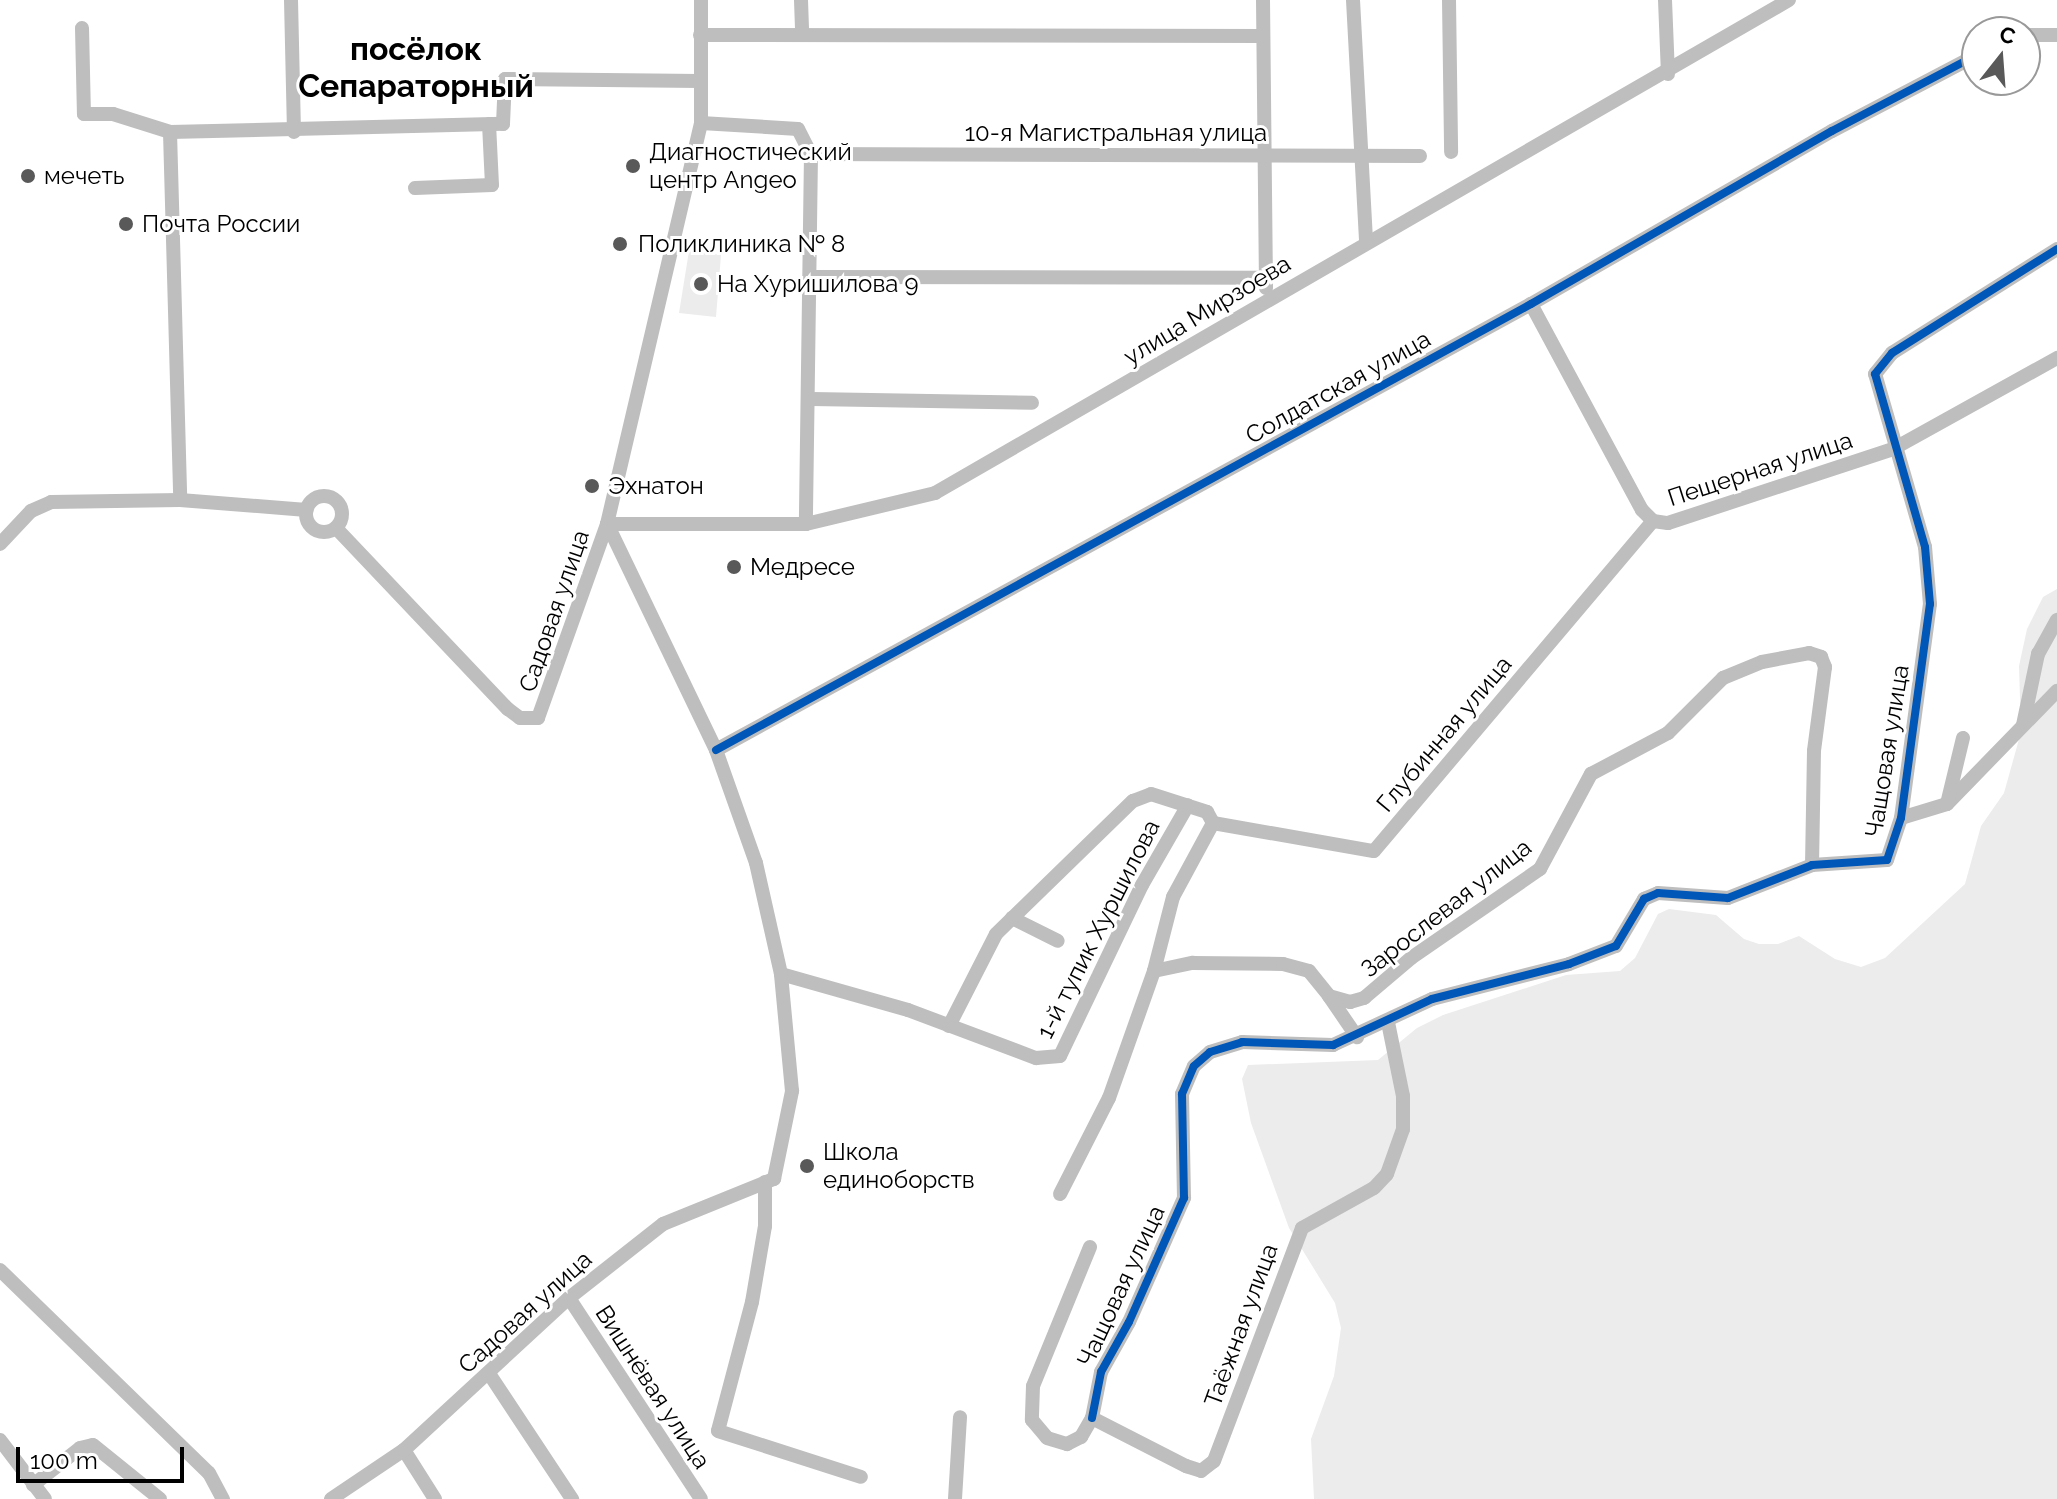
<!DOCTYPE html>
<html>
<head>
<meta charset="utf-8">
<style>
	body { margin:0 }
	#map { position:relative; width:2057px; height:1499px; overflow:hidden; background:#fff; font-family:Raleway,sans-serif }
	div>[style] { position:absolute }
	.green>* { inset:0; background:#ececec }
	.minor>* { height:14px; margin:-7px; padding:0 7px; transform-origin:7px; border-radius:7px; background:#bebebe }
	.minor>.ring { margin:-7px; padding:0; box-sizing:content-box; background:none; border:14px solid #bebebe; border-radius:50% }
	.cycleway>* { height:8px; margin:-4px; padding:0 4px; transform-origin:4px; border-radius:4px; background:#0057b8 }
	.dots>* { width:22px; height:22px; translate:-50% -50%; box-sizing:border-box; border:4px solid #fff; border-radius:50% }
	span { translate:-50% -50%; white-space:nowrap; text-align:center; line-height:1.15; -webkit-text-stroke:6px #fff; paint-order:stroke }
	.street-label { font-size:24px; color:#000 }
	.poi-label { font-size:24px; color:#000 }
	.left { translate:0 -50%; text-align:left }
	.district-label { font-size:32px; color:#000; font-weight:700 }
	.north { position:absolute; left:1961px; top:16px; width:80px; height:80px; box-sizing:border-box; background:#fff; border:2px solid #999; border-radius:50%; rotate:17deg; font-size:22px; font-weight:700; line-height:32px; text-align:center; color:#000 }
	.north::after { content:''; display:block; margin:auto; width:28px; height:36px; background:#595959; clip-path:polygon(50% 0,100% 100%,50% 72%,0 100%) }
	.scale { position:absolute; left:16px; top:1447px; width:168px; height:36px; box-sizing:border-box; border:4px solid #000; border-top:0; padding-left:10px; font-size:24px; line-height:28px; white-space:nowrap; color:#000; -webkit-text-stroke:6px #fff; paint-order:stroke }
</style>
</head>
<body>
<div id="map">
	<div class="green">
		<i style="clip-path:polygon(689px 251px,721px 255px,716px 317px,679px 313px)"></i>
		<i style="clip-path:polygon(2057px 589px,2057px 1499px,1314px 1499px,1311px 1439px,1334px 1376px,1341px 1328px,1335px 1303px,1289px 1228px,1251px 1123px,1242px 1079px,1248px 1065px,1378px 1060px,1417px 1028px,1443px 1015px,1566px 975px,1620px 971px,1635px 958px,1658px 914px,1669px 909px,1716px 915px,1744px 939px,1759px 944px,1778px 944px,1799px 936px,1835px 959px,1861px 967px,1885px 958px,1965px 884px,1981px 826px,2004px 793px,2021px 732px,2019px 666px,2027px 629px,2043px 597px)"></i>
	</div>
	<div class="minor">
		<i style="left:291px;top:0;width:132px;rotate:88.7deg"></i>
		<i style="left:801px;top:0;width:33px;rotate:88deg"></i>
		<i style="left:1263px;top:0;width:288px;rotate:89.4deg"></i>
		<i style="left:1353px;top:0;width:241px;rotate:86.9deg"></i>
		<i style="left:1449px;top:0;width:152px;rotate:89.2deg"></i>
		<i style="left:1665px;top:0;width:74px;rotate:87.7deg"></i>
		<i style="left:82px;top:28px;width:86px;rotate:88.7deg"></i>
		<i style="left:84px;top:114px;width:29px"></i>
		<i style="left:113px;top:114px;width:60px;rotate:17.5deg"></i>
		<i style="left:170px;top:132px;width:333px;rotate:-1.4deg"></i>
		<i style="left:503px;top:124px;width:45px;rotate:-87.5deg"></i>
		<i style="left:505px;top:79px;width:195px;rotate:0.6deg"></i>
		<i style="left:700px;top:35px;width:563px;rotate:0.1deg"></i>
		<i style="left:2025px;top:35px;width:32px"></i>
		<i style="left:701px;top:123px;width:97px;rotate:3.5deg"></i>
		<i style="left:798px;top:129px;width:28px;rotate:63deg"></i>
		<i style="left:811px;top:154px;width:370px;rotate:90.8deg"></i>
		<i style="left:170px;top:132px;width:368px;rotate:88.4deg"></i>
		<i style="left:811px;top:154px;width:609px;rotate:0.19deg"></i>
		<i style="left:415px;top:188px;width:77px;rotate:-2.2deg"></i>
		<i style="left:492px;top:185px;width:61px;rotate:-92.8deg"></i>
		<i style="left:811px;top:277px;width:455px;rotate:0.1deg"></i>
		<i style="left:1531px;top:304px;width:234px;rotate:61.7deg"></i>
		<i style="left:1642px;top:510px;width:16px;rotate:45deg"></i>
		<i style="left:1653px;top:521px;width:15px;rotate:8deg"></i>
		<i style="left:1668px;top:523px;width:237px;rotate:-18.2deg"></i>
		<i style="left:1893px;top:449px;width:188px;rotate:-29deg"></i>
		<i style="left:812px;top:399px;width:220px;rotate:1deg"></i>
		<i class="ring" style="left:306px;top:496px;width:22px;height:22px"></i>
		<i style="left:607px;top:524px;width:199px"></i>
		<i style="left:806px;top:524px;width:133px;rotate:-13.5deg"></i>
		<i style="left:935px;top:493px;width:986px;rotate:-30deg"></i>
		<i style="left:336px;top:528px;width:250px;rotate:46.5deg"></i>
		<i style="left:508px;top:709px;width:15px;rotate:37deg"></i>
		<i style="left:520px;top:718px;width:18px"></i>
		<i style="left:538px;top:718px;width:206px;rotate:-70.4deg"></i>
		<i style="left:607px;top:524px;width:412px;rotate:-76.8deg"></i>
		<i style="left:701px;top:123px;width:123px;rotate:-90deg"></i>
		<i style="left:0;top:544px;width:45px;rotate:-46.8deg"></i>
		<i style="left:31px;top:511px;width:22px;rotate:-24deg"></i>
		<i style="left:51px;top:502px;width:129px;rotate:-0.9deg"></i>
		<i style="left:180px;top:500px;width:127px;rotate:4.5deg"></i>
		<i style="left:2023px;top:725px;width:73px;rotate:-78.1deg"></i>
		<i style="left:2038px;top:654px;width:39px;rotate:-61deg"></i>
		<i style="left:716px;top:750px;width:929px;rotate:-28.69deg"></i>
		<i style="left:1531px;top:304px;width:347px;rotate:-29.9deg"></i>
		<i style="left:1832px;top:131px;width:164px;rotate:-27.7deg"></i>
		<i style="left:1947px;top:804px;width:158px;rotate:-45.8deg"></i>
		<i style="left:1901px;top:818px;width:48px;rotate:-16.9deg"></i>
		<i style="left:1947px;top:804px;width:68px;rotate:-76.4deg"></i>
		<i style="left:1213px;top:823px;width:163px;rotate:9.9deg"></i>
		<i style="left:1374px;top:851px;width:432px;rotate:-49.8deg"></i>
		<i style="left:1012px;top:918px;width:51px;rotate:26.6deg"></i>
		<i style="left:781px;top:974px;width:132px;rotate:15.8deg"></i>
		<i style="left:908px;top:1010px;width:137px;rotate:20.6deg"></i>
		<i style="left:1036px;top:1058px;width:24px;rotate:-5deg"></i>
		<i style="left:1060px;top:1056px;width:190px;rotate:-64.4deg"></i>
		<i style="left:1142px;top:885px;width:92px;rotate:-60.1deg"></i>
		<i style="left:1329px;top:996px;width:50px;rotate:55.7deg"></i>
		<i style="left:949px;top:1026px;width:103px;rotate:-62.9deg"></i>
		<i style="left:996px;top:934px;width:191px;rotate:-44.2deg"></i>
		<i style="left:1133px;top:801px;width:19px;rotate:-21deg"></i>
		<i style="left:1151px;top:794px;width:59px;rotate:17.8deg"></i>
		<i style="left:1207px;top:812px;width:13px;rotate:61deg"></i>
		<i style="left:1213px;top:823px;width:84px;rotate:118.4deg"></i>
		<i style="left:1173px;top:897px;width:76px;rotate:104.4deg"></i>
		<i style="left:765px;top:1182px;width:44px;rotate:90deg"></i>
		<i style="left:765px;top:1226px;width:77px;rotate:99.7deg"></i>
		<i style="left:752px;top:1302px;width:133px;rotate:104.8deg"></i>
		<i style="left:718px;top:1431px;width:150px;rotate:17.8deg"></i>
		<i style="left:1060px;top:1194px;width:108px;rotate:-63deg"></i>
		<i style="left:1109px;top:1098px;width:135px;rotate:-70.5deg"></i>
		<i style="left:1154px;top:971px;width:40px;rotate:-12deg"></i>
		<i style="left:1193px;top:963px;width:90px;rotate:0.6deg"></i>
		<i style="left:1283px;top:964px;width:27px;rotate:15deg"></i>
		<i style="left:1309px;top:971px;width:32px;rotate:51deg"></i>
		<i style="left:1329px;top:996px;width:22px;rotate:16deg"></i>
		<i style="left:1350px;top:1002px;width:15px;rotate:-16deg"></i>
		<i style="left:1364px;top:998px;width:62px;rotate:-40.4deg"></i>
		<i style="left:1411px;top:958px;width:157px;rotate:-34.6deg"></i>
		<i style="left:1540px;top:869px;width:108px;rotate:-61.8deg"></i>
		<i style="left:1591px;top:774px;width:87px;rotate:-28deg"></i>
		<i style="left:1668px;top:733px;width:78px;rotate:-45deg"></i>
		<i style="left:1723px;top:678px;width:42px;rotate:-22.3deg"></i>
		<i style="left:1762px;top:662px;width:48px;rotate:-10.8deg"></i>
		<i style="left:1809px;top:653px;width:13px;rotate:18deg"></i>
		<i style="left:1821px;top:657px;width:11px;rotate:68deg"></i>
		<i style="left:1825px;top:667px;width:85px;rotate:97.5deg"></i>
		<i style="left:1814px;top:751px;width:114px;rotate:91deg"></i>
		<i style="left:1090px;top:1247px;width:150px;rotate:112.3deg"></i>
		<i style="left:1033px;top:1386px;width:34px;rotate:92deg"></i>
		<i style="left:1032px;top:1420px;width:23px;rotate:50deg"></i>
		<i style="left:1047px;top:1438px;width:21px;rotate:17deg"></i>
		<i style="left:1067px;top:1444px;width:16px;rotate:-27deg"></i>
		<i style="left:1081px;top:1437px;width:22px;rotate:-60deg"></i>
		<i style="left:0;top:1270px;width:291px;rotate:44.2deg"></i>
		<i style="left:209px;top:1473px;width:30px;rotate:62deg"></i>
		<i style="left:569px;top:1298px;width:240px;rotate:56.7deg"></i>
		<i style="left:490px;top:1375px;width:149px;rotate:56.5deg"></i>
		<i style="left:1092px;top:1418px;width:47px;rotate:-78.9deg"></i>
		<i style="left:1101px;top:1372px;width:57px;rotate:-60.8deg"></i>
		<i style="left:1129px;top:1322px;width:136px;rotate:-66.1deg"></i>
		<i style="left:1184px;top:1198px;width:104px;rotate:-91.1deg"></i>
		<i style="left:1182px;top:1094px;width:30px;rotate:-67deg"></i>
		<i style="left:1194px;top:1066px;width:21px;rotate:-41deg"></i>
		<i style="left:1210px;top:1052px;width:34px;rotate:-17deg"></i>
		<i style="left:1242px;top:1042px;width:91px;rotate:1.9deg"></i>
		<i style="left:1333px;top:1045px;width:109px;rotate:-24.9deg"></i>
		<i style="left:1432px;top:999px;width:141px;rotate:-14.3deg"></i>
		<i style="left:1569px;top:964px;width:50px;rotate:-21deg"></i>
		<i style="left:1616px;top:946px;width:55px;rotate:-59.2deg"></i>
		<i style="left:1644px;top:899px;width:15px;rotate:-23deg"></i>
		<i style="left:1658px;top:893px;width:70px;rotate:4.1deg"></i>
		<i style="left:1728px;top:898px;width:90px;rotate:-21.4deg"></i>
		<i style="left:1812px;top:865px;width:75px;rotate:-3.8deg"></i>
		<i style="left:1887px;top:860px;width:44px;rotate:-71.6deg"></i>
		<i style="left:1901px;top:818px;width:216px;rotate:-82.3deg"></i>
		<i style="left:1930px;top:604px;width:57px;rotate:-95deg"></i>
		<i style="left:1925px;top:547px;width:180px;rotate:-106.1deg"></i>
		<i style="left:1875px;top:374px;width:27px;rotate:-51deg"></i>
		<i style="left:1892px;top:353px;width:195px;rotate:-32.2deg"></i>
		<i style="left:1092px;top:1418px;width:106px;rotate:27.1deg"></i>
		<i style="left:1186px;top:1466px;width:16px;rotate:18deg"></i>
		<i style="left:1201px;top:1471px;width:16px;rotate:-38deg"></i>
		<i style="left:1214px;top:1461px;width:249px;rotate:-69.3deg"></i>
		<i style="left:1302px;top:1228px;width:82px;rotate:-29.1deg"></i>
		<i style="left:1374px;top:1188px;width:19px;rotate:-47deg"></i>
		<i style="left:1387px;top:1174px;width:48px;rotate:-70.4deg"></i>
		<i style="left:1403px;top:1129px;width:33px;rotate:-90deg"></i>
		<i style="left:1403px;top:1096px;width:76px;rotate:-101.5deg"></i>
		<i style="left:0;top:1440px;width:74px;rotate:52.7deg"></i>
		<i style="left:404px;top:1450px;width:58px;rotate:57.7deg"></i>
		<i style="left:33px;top:1485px;width:60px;rotate:-38.2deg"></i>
		<i style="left:80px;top:1448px;width:13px;rotate:-13deg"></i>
		<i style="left:93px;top:1445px;width:86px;rotate:38.9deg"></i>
		<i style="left:331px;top:1499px;width:88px;rotate:-33.9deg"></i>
		<i style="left:404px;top:1450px;width:224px;rotate:-42.7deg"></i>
		<i style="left:569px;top:1298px;width:120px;rotate:-38.2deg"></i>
		<i style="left:663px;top:1224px;width:120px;rotate:-22.1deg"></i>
		<i style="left:774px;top:1179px;width:90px;rotate:-78.4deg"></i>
		<i style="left:792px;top:1091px;width:118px;rotate:-95.4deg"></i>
		<i style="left:781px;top:974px;width:114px;rotate:-102.7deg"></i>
		<i style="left:756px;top:863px;width:120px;rotate:-109.5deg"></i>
		<i style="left:716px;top:750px;width:251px;rotate:-115.7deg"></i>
		<i style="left:955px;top:1499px;width:82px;rotate:-86.5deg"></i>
	</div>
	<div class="cycleway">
		<i style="left:716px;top:750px;width:929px;rotate:-28.69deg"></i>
		<i style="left:1531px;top:304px;width:347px;rotate:-29.9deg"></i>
		<i style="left:1832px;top:131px;width:164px;rotate:-27.7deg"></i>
		<i style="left:1092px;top:1418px;width:47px;rotate:-78.9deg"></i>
		<i style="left:1101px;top:1372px;width:57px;rotate:-60.8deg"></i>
		<i style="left:1129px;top:1322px;width:136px;rotate:-66.1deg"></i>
		<i style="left:1184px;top:1198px;width:104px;rotate:-91.1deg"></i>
		<i style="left:1182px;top:1094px;width:30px;rotate:-67deg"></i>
		<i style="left:1194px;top:1066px;width:21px;rotate:-41deg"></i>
		<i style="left:1210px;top:1052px;width:34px;rotate:-17deg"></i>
		<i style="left:1242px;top:1042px;width:91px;rotate:1.9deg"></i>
		<i style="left:1333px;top:1045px;width:109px;rotate:-24.9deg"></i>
		<i style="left:1432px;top:999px;width:141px;rotate:-14.3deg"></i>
		<i style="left:1569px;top:964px;width:50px;rotate:-21deg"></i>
		<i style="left:1616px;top:946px;width:55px;rotate:-59.2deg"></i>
		<i style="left:1644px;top:899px;width:15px;rotate:-23deg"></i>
		<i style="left:1658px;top:893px;width:70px;rotate:4.1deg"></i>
		<i style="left:1728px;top:898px;width:90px;rotate:-21.4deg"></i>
		<i style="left:1812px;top:865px;width:75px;rotate:-3.8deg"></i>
		<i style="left:1887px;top:860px;width:44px;rotate:-71.6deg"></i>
		<i style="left:1901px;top:818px;width:216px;rotate:-82.3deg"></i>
		<i style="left:1930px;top:604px;width:57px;rotate:-95deg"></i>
		<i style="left:1925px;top:547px;width:180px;rotate:-106.1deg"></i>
		<i style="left:1875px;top:374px;width:27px;rotate:-51deg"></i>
		<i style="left:1892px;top:353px;width:195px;rotate:-32.2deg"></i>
	</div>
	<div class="dots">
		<i style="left:633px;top:166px;background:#595959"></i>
		<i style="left:28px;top:176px;background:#595959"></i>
		<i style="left:126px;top:224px;background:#595959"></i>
		<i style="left:620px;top:244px;background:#595959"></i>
		<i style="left:701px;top:284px;background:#595959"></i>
		<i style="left:592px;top:486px;background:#595959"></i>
		<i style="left:734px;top:567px;background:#595959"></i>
		<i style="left:807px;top:1166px;background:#595959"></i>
	</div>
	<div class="street-label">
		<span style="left:1116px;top:133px">10-я Магистральная улица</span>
		<span style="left:1207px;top:310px;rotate:-31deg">улица Мирзоева</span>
		<span style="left:1338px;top:387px;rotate:-29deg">Солдатская улица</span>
		<span style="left:1760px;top:469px;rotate:-18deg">Пещерная улица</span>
		<span style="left:554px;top:611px;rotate:-71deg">Садовая улица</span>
		<span style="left:1444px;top:734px;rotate:-50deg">Глубинная улица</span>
		<span style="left:1887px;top:751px;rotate:-81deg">Чащовая улица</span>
		<span style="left:1446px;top:908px;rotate:-38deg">Зарослевая улица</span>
		<span style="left:1098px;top:929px;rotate:-63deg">1-й тупик Хуршилова</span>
		<span style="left:1121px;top:1286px;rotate:-65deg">Чащовая улица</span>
		<span style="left:525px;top:1312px;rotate:-42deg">Садовая улица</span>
		<span style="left:1241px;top:1325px;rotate:-70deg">Таёжная улица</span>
		<span style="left:653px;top:1387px;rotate:57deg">Вишнёвая улица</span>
	</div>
	<div class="poi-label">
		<span class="left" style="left:649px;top:166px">Диагностический<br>центр Angeo</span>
		<span class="left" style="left:44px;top:176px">мечеть</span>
		<span class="left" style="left:142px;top:224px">Почта России</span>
		<span class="left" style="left:638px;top:244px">Поликлиника № 8</span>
		<span class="left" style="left:717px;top:284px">На Хуришилова 9</span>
		<span class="left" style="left:608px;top:486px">Эхнатон</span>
		<span class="left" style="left:750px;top:567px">Медресе</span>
		<span class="left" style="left:823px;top:1166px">Школа<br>единоборств</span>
	</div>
	<div class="district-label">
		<span style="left:416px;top:68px">посёлок<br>Сепараторный</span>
	</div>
	<div class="north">С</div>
	<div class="scale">100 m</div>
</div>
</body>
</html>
